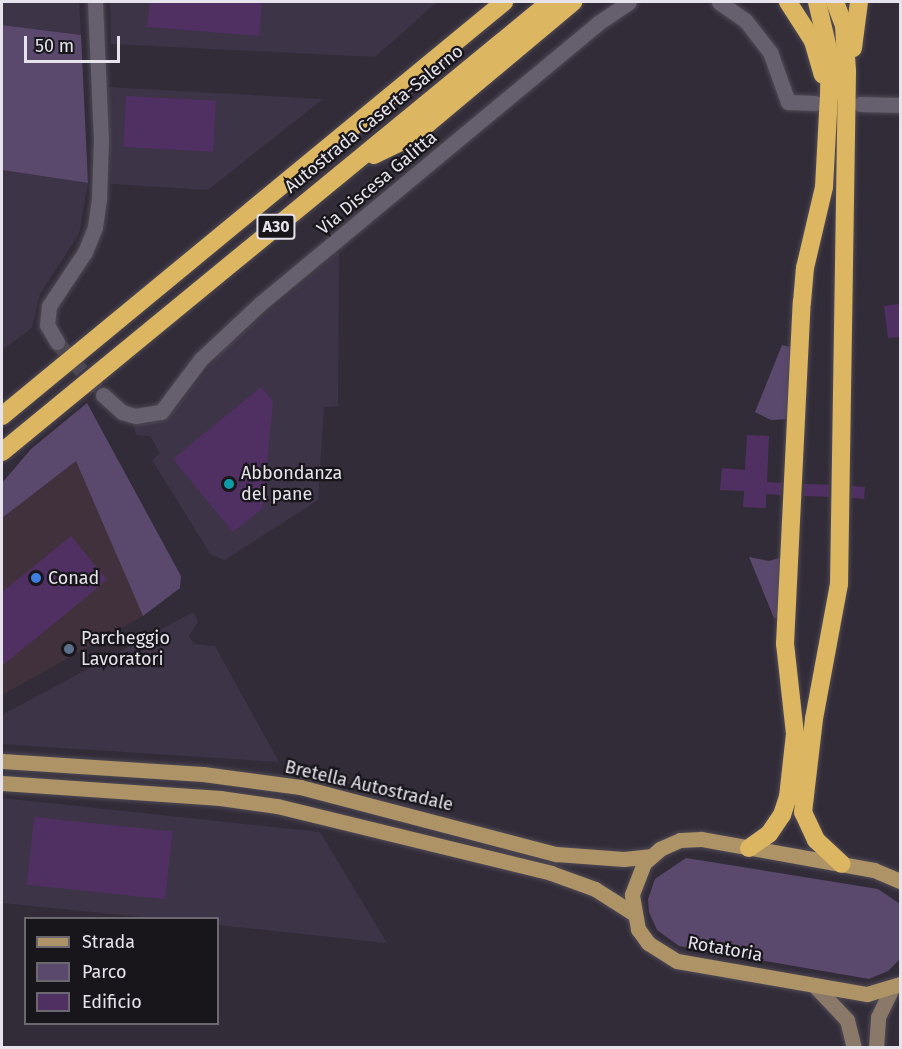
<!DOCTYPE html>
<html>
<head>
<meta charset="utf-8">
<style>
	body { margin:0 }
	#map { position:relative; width:902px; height:1049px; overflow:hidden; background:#322c39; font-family:"Fira Sans",sans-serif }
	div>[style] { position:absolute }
	.commercial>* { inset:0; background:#41313c }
	.built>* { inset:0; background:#3d3447 }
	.green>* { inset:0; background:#5b486d }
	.building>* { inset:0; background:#503062; transform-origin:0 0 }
	.minor-tunnel>* { height:15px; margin-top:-7.5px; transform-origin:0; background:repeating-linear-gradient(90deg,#4d4754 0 15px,transparent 0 23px) }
	.roads { filter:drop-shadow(0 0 2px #4f4a55) drop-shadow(0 0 2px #4f4a55) }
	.minor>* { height:15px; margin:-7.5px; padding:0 7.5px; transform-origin:7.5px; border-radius:7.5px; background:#665f6d }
	.secondary>* { height:15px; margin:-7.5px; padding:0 7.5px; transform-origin:7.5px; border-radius:7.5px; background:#8a7969 }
	.primary>* { height:15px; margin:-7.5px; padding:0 7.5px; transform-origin:7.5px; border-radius:7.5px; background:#ad9366 }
	.motorway>* { height:18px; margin:-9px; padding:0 9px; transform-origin:9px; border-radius:9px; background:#ddb661 }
	.dots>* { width:16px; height:16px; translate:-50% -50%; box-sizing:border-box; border:3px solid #18161b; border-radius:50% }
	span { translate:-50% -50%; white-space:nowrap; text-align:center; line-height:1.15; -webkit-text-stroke:4.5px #18161b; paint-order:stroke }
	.shield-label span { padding:2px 4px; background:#18161b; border:2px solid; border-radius:4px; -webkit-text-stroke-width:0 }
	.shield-label { font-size:16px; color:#e7e3ec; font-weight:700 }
	.street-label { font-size:18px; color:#e7e3ec }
	.poi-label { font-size:18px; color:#e7e3ec }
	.left { translate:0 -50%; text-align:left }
	.frame { position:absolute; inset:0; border:3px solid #e7e3ec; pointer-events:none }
	.legend { position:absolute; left:24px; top:917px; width:195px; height:108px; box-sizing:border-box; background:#18161b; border:2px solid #6b686f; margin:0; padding:8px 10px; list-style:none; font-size:18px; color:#e7e3ec }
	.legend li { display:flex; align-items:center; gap:12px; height:30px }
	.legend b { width:30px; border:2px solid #6b686f }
	.scale { position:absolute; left:24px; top:36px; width:96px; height:27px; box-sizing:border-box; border:3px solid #e7e3ec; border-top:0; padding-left:8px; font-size:18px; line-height:21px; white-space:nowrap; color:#e7e3ec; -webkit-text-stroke:4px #18161b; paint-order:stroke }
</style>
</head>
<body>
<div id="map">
	<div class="commercial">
		<i style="clip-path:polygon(76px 460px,143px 616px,2px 695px,2px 518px)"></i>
	</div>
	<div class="built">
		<i style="clip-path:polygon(2px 2px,79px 2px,81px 35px,2px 25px)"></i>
		<i style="clip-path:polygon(110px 2px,437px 2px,375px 57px,111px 44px)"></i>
		<i style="clip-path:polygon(108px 87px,323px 99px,208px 190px,111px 184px)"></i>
		<i style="clip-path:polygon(2px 170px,88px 183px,79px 234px,40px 294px,32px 328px,2px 350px)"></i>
		<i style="clip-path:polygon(339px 252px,338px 406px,324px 407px,318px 500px,225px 560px,211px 555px,152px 460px,160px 453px,150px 436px,136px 435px,133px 423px,147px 424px,172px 413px,225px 348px)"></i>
		<i style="clip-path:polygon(193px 612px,198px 621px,189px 636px,194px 644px,215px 646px,279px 762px,2px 744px,2px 715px)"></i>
		<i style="clip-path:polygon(2px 798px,320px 832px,387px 943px,218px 925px,218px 918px,153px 918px,2px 903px)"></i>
	</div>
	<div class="green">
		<i style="clip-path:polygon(2px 25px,81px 35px,88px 183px,2px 170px)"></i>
		<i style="clip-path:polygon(782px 345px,791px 347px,789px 419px,771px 420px,755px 412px)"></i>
		<i style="clip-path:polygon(87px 403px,181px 576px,180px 588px,143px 616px,76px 461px,2px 518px,2px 483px,31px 449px)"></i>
		<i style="clip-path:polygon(749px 557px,769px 561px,782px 557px,781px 617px,774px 618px)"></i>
		<i style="clip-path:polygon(686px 858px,878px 889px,900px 904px,900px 959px,888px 971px,869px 979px,679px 946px,657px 930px,649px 912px,648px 899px,655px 879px)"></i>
	</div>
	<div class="building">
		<i style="clip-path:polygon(150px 2px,262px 2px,259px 36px,147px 27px)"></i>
		<i style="left:126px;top:96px;width:90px;height:51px;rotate:3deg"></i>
		<i style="clip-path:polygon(900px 304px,900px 337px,888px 338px,884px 306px)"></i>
		<i style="clip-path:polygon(261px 387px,273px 401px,263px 508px,233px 532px,173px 459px)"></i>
		<i style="clip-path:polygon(747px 435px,769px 436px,767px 482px,782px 483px,781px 495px,766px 494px,766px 508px,743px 507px,744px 491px,720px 490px,722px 468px,745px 470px)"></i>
		<i style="left:804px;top:484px;width:25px;height:12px;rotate:2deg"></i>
		<i style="left:852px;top:486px;width:13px;height:12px;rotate:4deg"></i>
		<i style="clip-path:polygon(71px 536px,107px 580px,2px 666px,2px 592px)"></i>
		<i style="left:34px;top:817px;width:139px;height:68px;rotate:6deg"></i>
	</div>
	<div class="minor-tunnel">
		<i style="left:57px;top:342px;width:70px;rotate:49deg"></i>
	</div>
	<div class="roads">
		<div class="minor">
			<i style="left:719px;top:2px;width:32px;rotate:35deg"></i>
			<i style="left:745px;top:20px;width:41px;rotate:52deg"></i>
			<i style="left:770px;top:52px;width:53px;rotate:70.2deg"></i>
			<i style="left:788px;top:102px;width:27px;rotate:2deg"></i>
			<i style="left:860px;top:104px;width:40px;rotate:1.4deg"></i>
			<i style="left:57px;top:342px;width:20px;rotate:-120deg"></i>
			<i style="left:47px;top:325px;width:19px;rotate:-84deg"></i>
			<i style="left:49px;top:306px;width:65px;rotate:-56.3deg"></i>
			<i style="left:85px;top:252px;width:27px;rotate:-68deg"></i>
			<i style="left:95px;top:227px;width:28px;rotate:-82deg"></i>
			<i style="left:99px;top:199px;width:59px;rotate:-88.1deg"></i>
			<i style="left:101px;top:140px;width:138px;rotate:-92.5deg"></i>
			<i style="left:103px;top:395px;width:25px;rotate:42deg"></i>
			<i style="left:122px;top:412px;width:14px;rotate:17deg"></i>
			<i style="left:135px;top:416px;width:26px;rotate:-9deg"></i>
			<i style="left:161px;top:412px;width:66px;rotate:-53deg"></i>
			<i style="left:201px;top:359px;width:82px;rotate:-43deg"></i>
			<i style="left:261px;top:303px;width:438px;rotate:-39.7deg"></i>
			<i style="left:598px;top:23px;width:37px;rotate:-34deg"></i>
		</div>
		<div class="secondary">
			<i style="left:814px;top:985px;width:48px;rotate:46.7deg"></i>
			<i style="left:847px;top:1020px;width:29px;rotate:76deg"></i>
			<i style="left:876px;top:1048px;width:31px;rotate:-86deg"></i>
			<i style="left:878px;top:1017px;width:32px;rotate:-64deg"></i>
		</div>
		<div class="primary">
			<i style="left:2px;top:761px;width:201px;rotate:3.7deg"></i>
			<i style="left:203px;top:774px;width:98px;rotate:7.6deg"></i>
			<i style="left:300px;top:787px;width:265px;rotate:14.7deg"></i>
			<i style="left:556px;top:854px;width:68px;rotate:4.2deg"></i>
			<i style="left:624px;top:859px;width:28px;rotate:-6deg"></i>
			<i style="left:2px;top:783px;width:219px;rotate:3.9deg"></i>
			<i style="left:220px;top:798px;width:58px;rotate:8deg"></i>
			<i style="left:277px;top:806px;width:282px;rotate:13.7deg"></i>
			<i style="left:551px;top:873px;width:47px;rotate:20deg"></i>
			<i style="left:595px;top:889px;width:45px;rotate:32.3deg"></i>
			<i style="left:900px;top:881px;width:28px;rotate:-157deg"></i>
			<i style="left:874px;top:870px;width:176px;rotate:-169.8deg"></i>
			<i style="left:701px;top:839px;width:21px;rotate:177deg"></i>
			<i style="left:680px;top:840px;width:22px;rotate:156deg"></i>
			<i style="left:660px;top:849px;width:21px;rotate:139deg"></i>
			<i style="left:644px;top:863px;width:34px;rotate:111deg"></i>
			<i style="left:632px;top:895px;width:35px;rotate:80deg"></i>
			<i style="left:638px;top:929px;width:17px;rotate:54deg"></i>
			<i style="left:648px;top:943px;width:34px;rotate:32deg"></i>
			<i style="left:677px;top:961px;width:193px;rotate:9.9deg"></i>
			<i style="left:867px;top:994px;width:34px;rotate:-17deg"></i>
		</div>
		<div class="motorway">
			<i style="left:788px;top:2px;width:46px;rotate:57.3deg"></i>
			<i style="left:813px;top:41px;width:35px;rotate:74deg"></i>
			<i style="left:835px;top:2px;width:26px;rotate:69deg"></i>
			<i style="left:844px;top:26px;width:45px;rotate:86.2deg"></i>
			<i style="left:847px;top:71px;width:513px;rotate:90.89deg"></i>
			<i style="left:839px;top:584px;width:137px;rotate:100.5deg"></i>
			<i style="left:814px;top:719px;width:94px;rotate:96.7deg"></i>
			<i style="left:803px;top:812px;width:31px;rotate:65deg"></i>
			<i style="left:816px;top:840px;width:35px;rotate:43deg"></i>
			<i style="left:853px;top:48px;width:46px;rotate:-82.6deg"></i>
			<i style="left:374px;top:155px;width:43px;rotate:-26deg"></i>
			<i style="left:413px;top:136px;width:209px;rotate:-39.9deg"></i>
			<i style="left:2px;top:416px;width:651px;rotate:-39.51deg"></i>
			<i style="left:2px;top:452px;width:709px;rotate:-39.39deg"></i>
			<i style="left:749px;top:848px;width:24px;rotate:-35deg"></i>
			<i style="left:769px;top:834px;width:23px;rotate:-56deg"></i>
			<i style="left:782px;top:815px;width:19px;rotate:-72deg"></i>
			<i style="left:788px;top:797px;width:63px;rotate:-83.7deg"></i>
			<i style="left:795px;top:734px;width:91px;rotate:-96.3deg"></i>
			<i style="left:785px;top:644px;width:342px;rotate:-87.2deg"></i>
			<i style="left:802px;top:302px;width:34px;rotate:-85deg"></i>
			<i style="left:805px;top:268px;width:83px;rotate:-76.8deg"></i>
			<i style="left:824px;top:187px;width:91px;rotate:-86.9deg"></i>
			<i style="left:829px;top:96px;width:39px;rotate:-89deg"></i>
			<i style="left:830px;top:57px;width:57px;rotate:-103.3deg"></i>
		</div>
	</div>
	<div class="dots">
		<i style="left:229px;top:484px;background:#0f9aa8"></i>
		<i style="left:36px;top:578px;background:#3f7fe0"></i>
		<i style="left:69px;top:649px;background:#5c6f8a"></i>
	</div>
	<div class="shield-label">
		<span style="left:276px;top:227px">A30</span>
	</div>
	<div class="street-label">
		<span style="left:374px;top:119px;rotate:-39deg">Autostrada Caserta-Salerno</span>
		<span style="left:377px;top:183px;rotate:-40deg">Via Discesa Galitta</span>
		<span style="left:369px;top:786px;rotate:13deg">Bretella Autostradale</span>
		<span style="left:725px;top:949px;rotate:10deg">Rotatoria</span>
	</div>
	<div class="poi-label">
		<span class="left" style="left:241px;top:484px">Abbondanza<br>del pane</span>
		<span class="left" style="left:48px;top:578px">Conad</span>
		<span class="left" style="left:81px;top:649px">Parcheggio<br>Lavoratori</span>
	</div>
	<div class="frame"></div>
	<ul class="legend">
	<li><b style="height:8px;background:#ad9366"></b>Strada</li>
	<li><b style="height:16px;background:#5b486d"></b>Parco</li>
	<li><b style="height:16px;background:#503062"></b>Edificio</li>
	</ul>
	<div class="scale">50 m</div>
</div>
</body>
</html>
